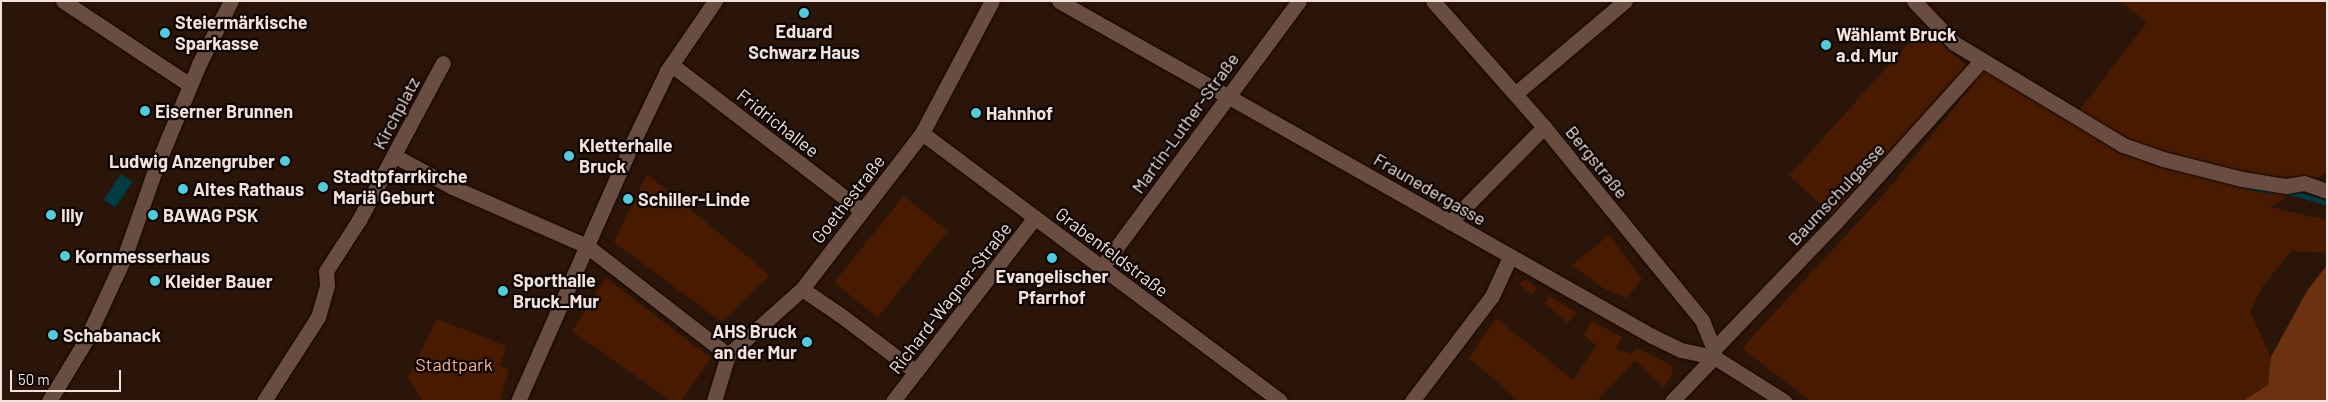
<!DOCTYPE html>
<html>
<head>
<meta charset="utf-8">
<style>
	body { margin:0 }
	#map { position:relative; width:2328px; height:402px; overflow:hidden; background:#2b1509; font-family:Barlow,sans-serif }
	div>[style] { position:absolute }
	.green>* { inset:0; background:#481b01; transform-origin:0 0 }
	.forest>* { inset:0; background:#6c3210 }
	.water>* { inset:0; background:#003c43; transform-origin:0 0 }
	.stream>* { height:4.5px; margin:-2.25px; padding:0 2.25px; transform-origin:2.25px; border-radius:2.25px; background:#003c43 }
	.roads { filter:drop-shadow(0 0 1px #120200) drop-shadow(0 0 1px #120200) }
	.minor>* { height:15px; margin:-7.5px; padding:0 7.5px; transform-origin:7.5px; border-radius:7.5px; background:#684d40 }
	.dots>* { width:14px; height:14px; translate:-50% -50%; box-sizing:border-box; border:2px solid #0c0402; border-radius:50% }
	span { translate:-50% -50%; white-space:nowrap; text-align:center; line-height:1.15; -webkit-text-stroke:4.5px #0c0402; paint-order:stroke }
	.poi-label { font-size:18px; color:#f3e2db; font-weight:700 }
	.left { translate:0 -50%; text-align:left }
	.right { translate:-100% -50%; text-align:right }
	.street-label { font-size:18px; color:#f3e2db }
	.park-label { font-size:18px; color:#fab18c }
	.frame { position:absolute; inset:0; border:2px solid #f3e2db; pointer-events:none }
	.scale { position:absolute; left:10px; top:370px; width:111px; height:22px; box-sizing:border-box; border:2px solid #f3e2db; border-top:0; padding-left:6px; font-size:15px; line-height:18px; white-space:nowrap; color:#f3e2db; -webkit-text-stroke:4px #0c0402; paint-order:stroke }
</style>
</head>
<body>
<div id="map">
	<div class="green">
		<i style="clip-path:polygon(2119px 1px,2327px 1px,2327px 172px,2270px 207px,2327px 220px,2327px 253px,2291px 251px,2263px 286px,2250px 311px,2271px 358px,2268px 385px,2243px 401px,1810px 401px,1742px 348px,1886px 192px,1986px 68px,2076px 115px,2147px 22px)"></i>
		<i style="left:1923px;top:27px;width:58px;height:200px;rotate:42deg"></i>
		<i style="clip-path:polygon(647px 174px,770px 275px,722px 322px,614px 242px)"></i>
		<i style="left:904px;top:196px;width:56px;height:111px;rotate:39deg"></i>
		<i style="clip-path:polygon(1609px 235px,1642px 279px,1627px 298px,1603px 288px,1572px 265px)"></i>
		<i style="clip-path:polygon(606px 278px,711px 358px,681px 401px,671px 401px,572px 331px)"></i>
		<i style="clip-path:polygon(1526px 280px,1537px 288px,1532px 295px,1518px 283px)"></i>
		<i style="clip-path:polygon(1549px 296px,1577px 313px,1568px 323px,1544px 303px)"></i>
		<i style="clip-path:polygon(1496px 318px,1573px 380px,1596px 346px,1584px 335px,1591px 321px,1622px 337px,1616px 349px,1631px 354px,1637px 348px,1671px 365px,1672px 376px,1663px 387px,1635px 360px,1597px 401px,1519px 401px,1469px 358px)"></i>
		<i style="clip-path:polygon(437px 319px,506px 346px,500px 366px,509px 369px,500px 401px,422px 401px,408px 377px)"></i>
	</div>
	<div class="forest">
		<i style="clip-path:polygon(2327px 265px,2327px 401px,2243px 401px,2268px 385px,2271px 357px,2307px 291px)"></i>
	</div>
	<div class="water">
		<i style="left:121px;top:174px;width:14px;height:31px;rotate:34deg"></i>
	</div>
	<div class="stream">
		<i style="left:2245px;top:186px;width:27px;rotate:10deg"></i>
		<i style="left:2285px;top:192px;width:13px;rotate:9deg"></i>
		<i style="left:2298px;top:194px;width:30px;rotate:17deg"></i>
	</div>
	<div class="roads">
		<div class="minor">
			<i style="left:63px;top:1px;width:152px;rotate:33.5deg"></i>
			<i style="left:1059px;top:1px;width:681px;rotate:29.46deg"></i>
			<i style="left:1652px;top:336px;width:32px;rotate:26deg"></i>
			<i style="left:1681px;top:350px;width:34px;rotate:12deg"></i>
			<i style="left:1714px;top:357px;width:83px;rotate:32.2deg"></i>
			<i style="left:1433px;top:1px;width:168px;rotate:48.6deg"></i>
			<i style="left:1544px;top:127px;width:249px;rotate:50.7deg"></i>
			<i style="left:1702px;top:320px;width:31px;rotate:68deg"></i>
			<i style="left:1714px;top:349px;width:8px;rotate:90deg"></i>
			<i style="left:1914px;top:1px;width:58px;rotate:46.4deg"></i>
			<i style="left:1954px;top:43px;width:197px;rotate:31.1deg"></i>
			<i style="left:2123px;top:145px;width:42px;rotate:19.3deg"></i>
			<i style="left:2163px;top:159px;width:81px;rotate:14.2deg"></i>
			<i style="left:2242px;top:179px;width:45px;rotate:9deg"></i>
			<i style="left:2286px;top:186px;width:18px;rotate:-9deg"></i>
			<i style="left:2304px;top:183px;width:24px;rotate:19deg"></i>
			<i style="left:672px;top:65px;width:238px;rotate:37.5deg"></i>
			<i style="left:1515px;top:94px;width:144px;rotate:-40.2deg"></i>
			<i style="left:922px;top:133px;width:447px;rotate:36.8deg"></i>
			<i style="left:395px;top:156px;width:65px;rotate:28.5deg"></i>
			<i style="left:452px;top:187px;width:147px;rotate:23.6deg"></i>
			<i style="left:587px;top:246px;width:178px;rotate:37.7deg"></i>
			<i style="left:1450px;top:222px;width:134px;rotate:-45.3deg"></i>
			<i style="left:1102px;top:267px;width:331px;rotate:-53.5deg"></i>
			<i style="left:802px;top:289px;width:45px;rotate:34deg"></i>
			<i style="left:839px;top:314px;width:96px;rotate:37deg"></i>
			<i style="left:1714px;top:349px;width:175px;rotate:-46.2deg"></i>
			<i style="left:1835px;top:223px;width:219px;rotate:-48deg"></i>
			<i style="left:49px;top:401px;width:71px;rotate:-58.8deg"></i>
			<i style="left:86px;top:340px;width:90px;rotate:-65.1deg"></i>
			<i style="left:124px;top:258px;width:96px;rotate:-70.6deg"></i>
			<i style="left:156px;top:167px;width:114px;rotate:-67.3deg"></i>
			<i style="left:200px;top:62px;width:68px;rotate:-63.1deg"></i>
			<i style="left:264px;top:401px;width:100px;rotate:-57.3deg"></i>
			<i style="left:318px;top:317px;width:33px;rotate:-74deg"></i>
			<i style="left:327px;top:285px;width:14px;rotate:-94deg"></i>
			<i style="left:326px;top:271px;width:61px;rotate:-57.1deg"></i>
			<i style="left:359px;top:220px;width:178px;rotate:-61.9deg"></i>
			<i style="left:518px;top:401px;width:274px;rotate:-66.1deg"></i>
			<i style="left:629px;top:150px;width:88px;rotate:-64.3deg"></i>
			<i style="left:667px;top:71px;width:85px;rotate:-55.6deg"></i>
			<i style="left:714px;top:401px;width:48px;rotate:-73.1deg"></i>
			<i style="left:728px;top:355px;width:99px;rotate:-41.7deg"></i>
			<i style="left:802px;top:289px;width:197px;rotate:-52.4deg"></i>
			<i style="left:922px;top:133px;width:149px;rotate:-62.1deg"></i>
			<i style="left:893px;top:401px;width:232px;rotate:-52.3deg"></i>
			<i style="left:1412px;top:401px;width:132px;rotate:-52.7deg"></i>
			<i style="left:1492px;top:296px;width:43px;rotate:-65.2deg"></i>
			<i style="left:1672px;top:401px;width:61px;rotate:-46.3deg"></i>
		</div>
	</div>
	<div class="dots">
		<i style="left:804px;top:13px;background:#53cbda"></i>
		<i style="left:165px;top:33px;background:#53cbda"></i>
		<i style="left:1826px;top:45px;background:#53cbda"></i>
		<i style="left:145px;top:111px;background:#53cbda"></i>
		<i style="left:976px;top:113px;background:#53cbda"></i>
		<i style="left:569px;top:156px;background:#53cbda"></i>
		<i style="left:285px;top:161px;background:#53cbda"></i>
		<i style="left:323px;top:187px;background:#53cbda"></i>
		<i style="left:183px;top:189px;background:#53cbda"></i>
		<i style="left:628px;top:199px;background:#53cbda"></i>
		<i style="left:51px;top:215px;background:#53cbda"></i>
		<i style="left:153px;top:215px;background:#53cbda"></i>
		<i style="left:65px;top:256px;background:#53cbda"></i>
		<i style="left:1052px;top:258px;background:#53cbda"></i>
		<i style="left:155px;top:281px;background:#53cbda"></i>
		<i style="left:503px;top:291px;background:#53cbda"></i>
		<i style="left:53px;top:335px;background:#53cbda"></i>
		<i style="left:807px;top:342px;background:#53cbda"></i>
	</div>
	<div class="poi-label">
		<span class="left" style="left:175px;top:33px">Steiermärkische<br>Sparkasse</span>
		<span style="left:804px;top:42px">Eduard<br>Schwarz Haus</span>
		<span class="left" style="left:1836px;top:45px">Wählamt Bruck<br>a.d. Mur</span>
		<span class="left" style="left:155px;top:111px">Eiserner Brunnen</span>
		<span class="left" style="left:986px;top:113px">Hahnhof</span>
		<span class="left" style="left:579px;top:156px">Kletterhalle<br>Bruck</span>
		<span class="right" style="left:275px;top:161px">Ludwig Anzengruber</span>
		<span class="left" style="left:333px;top:187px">Stadtpfarrkirche<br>Mariä Geburt</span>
		<span class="left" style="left:193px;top:189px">Altes Rathaus</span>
		<span class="left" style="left:638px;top:199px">Schiller-Linde</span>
		<span class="left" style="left:61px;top:215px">Illy</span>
		<span class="left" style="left:163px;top:215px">BAWAG PSK</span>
		<span class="left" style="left:75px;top:256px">Kornmesserhaus</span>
		<span style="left:1052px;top:287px">Evangelischer<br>Pfarrhof</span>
		<span class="left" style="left:165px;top:281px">Kleider Bauer</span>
		<span class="left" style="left:513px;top:291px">Sporthalle<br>Bruck_Mur</span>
		<span class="right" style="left:797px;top:342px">AHS Bruck<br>an der Mur</span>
		<span class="left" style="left:63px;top:335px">Schabanack</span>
	</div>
	<div class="street-label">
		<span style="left:396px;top:113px;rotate:-62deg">Kirchplatz</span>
		<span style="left:778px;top:123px;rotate:38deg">Fridrichallee</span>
		<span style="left:1185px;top:123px;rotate:-54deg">Martin-Luther-Straße</span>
		<span style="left:1597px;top:162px;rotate:51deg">Bergstraße</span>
		<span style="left:1430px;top:189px;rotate:30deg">Fraunedergasse</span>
		<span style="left:1836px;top:194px;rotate:-47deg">Baumschulgasse</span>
		<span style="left:848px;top:199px;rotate:-52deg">Goethestraße</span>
		<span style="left:1112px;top:252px;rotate:37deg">Grabenfeldstraße</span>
		<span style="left:950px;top:298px;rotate:-52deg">Richard-Wagner-Straße</span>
	</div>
	<div class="park-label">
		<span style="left:454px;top:364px">Stadtpark</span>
	</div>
	<div class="frame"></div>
	<div class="scale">50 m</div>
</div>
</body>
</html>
